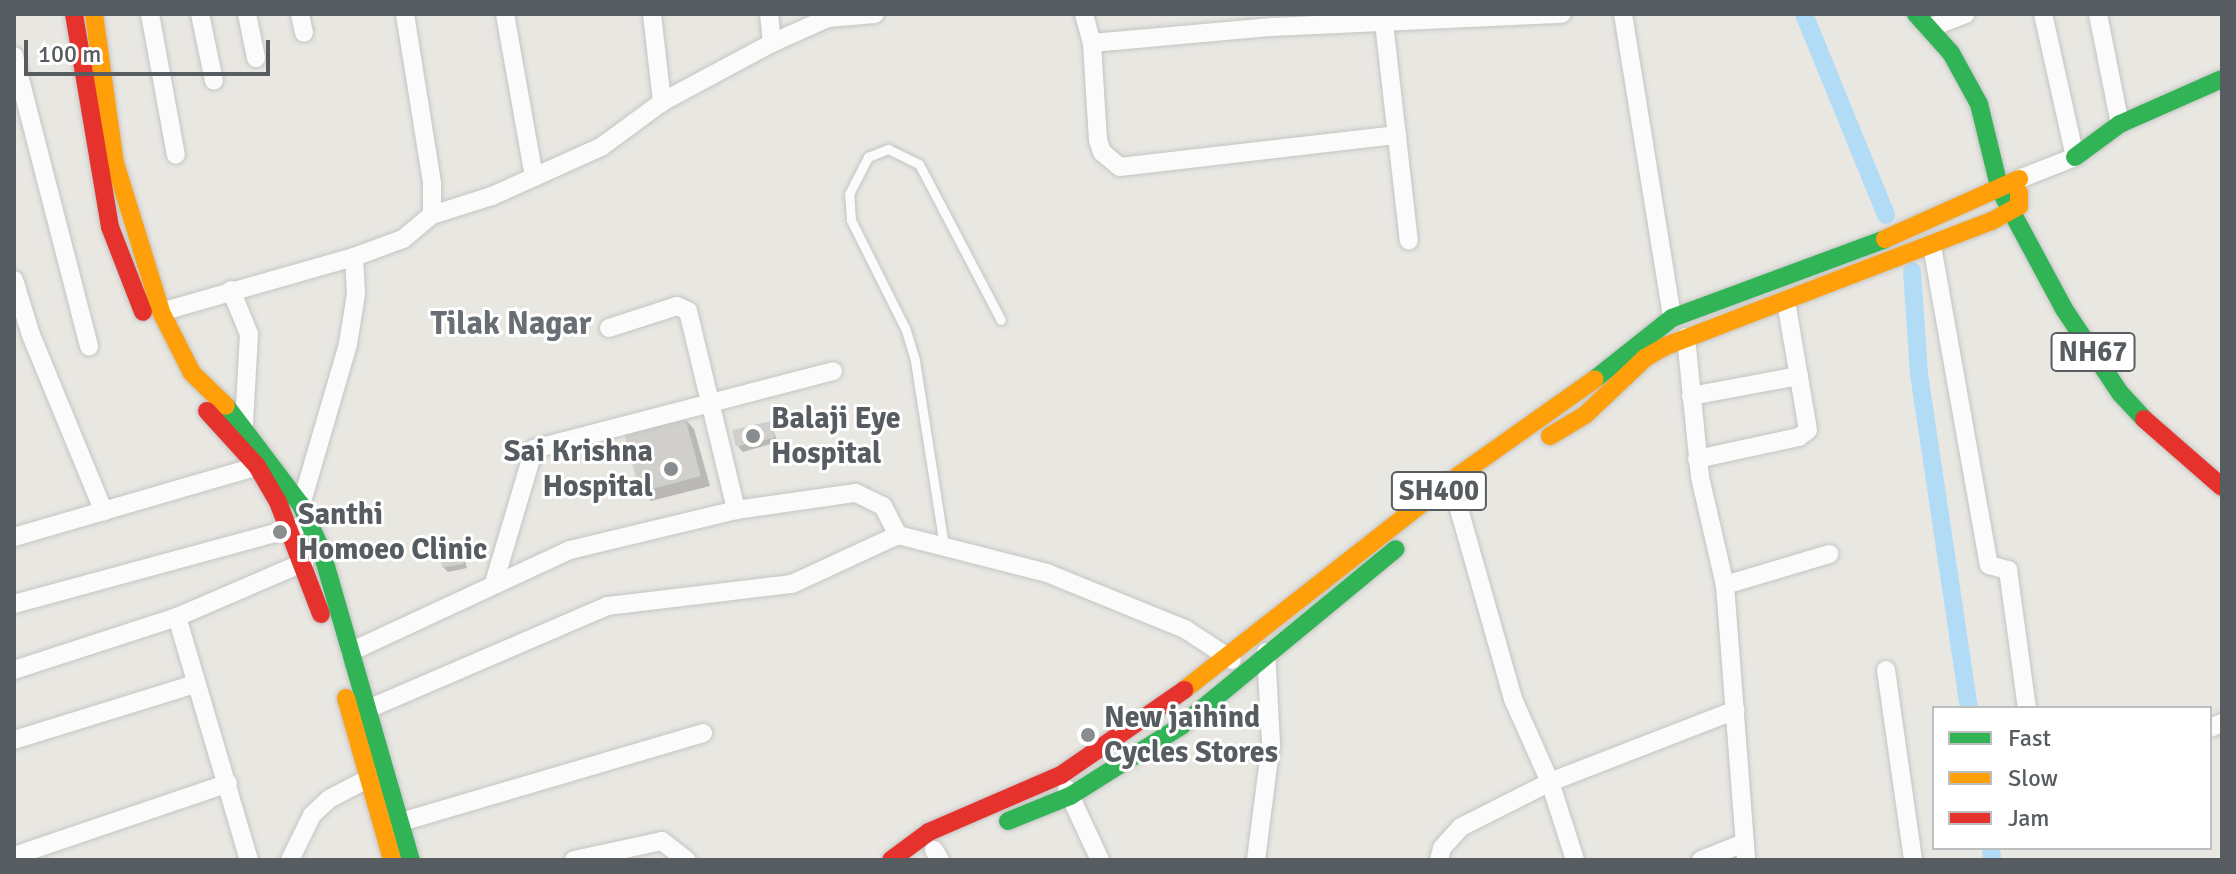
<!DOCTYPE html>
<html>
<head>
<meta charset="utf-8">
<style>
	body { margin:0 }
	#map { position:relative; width:2236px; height:874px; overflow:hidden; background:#e8e7e2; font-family:Signika,sans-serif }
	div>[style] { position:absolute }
	.shadow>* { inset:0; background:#0003 }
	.canal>* { height:18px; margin:-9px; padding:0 9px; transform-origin:9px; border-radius:9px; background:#b2dbf6 }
	.building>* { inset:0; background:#d0cfcc; transform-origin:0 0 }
	.roads { filter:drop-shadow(0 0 2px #c4c4c3) drop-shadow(0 0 2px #c4c4c3) }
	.lane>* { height:9px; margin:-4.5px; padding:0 4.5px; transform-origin:4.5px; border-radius:4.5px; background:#fcfbfb }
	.street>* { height:18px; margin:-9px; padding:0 9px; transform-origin:9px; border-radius:9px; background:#fcfbfb }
	.fast>* { height:18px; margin:-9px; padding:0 9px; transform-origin:9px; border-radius:9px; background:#30b455 }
	.slow>* { height:18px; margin:-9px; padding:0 9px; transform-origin:9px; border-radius:9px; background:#ff9f0a }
	.jam>* { height:18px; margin:-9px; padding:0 9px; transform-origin:9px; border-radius:9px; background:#e5322d }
	.dots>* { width:22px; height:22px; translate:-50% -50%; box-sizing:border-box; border:4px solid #fff; border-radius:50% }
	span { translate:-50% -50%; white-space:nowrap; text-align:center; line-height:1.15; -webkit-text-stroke:6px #fff; paint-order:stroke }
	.shield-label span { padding:2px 6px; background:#fff; border:2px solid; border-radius:6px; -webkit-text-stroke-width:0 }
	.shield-label { font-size:28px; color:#575c61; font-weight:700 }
	.poi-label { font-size:30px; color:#575c61; font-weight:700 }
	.left { translate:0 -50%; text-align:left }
	.right { translate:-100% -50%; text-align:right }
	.neighbourhood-label { font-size:32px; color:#686e73; font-weight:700 }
	.frame { position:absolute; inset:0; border:16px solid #575c61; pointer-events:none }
	.legend { position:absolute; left:1932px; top:706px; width:280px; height:144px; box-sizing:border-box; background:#fff; border:2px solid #bcbec0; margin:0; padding:10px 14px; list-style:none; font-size:24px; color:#575c61 }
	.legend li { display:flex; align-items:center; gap:16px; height:40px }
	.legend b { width:40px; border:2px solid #bcbec0 }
	.scale { position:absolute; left:24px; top:40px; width:246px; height:36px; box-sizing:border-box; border:4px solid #575c61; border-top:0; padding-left:10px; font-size:24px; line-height:28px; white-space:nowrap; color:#575c61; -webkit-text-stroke:6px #fff; paint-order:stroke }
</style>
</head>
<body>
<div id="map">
	<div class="shadow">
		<i style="clip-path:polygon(685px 419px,694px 429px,710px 486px,651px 501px,642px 491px)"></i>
		<i style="clip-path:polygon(770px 423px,778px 442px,743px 452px,738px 447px)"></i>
		<i style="clip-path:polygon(460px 546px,467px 568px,448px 572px,443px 567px)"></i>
	</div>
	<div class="canal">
		<i style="left:1804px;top:14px;width:217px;rotate:67.8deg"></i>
		<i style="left:1912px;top:271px;width:103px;rotate:86.1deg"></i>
		<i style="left:1919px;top:374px;width:338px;rotate:81.5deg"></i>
		<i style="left:1991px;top:848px;width:12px;rotate:85deg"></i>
	</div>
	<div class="building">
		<i style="left:685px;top:417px;width:61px;height:63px;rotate:75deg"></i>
		<i style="left:771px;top:421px;width:17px;height:40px;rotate:77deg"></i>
		<i style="left:460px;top:544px;width:20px;height:22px;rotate:79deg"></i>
	</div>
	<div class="roads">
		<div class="lane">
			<i style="left:944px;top:546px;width:188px;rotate:-98.9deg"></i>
			<i style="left:915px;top:360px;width:34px;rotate:-107deg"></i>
			<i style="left:905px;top:328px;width:121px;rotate:-116.6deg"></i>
			<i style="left:851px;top:220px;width:26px;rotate:-94deg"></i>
			<i style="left:849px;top:194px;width:42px;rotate:-62.8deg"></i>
			<i style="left:868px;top:157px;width:22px;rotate:-22deg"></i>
			<i style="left:888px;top:149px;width:34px;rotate:26deg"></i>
			<i style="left:919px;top:164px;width:176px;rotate:62.3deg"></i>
		</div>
		<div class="street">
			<i style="left:150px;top:14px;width:143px;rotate:79.6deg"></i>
			<i style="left:200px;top:14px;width:68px;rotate:78.2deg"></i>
			<i style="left:247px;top:14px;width:45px;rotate:78.4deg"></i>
			<i style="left:300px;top:14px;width:19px;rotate:78deg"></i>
			<i style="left:405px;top:14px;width:171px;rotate:80.9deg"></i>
			<i style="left:432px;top:183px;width:32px;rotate:90deg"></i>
			<i style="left:505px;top:14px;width:166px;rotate:79.9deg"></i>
			<i style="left:652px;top:14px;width:89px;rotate:83.5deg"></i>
			<i style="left:769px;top:14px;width:29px;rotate:84deg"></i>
			<i style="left:1084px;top:14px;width:30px;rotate:75deg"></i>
			<i style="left:1092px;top:43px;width:181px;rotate:-5.1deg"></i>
			<i style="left:1272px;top:27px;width:290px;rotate:-2.6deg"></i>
			<i style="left:1383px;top:14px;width:228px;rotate:83.5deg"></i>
			<i style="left:1623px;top:14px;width:308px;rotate:80.8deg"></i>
			<i style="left:2098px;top:14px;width:112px;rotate:78.7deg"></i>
			<i style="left:1929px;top:28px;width:39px;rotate:-21deg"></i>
			<i style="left:1092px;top:43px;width:97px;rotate:86.5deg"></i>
			<i style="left:1098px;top:140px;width:13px;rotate:72deg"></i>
			<i style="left:1102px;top:152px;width:23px;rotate:40deg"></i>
			<i style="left:1120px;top:167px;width:279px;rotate:-6.6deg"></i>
			<i style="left:14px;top:56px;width:300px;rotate:75.5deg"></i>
			<i style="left:2019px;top:179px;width:60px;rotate:-21.4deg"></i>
			<i style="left:2075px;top:157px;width:147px;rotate:-102.6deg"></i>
			<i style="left:1932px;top:246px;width:324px;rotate:79.9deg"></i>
			<i style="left:1989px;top:565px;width:20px;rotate:15deg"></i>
			<i style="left:2008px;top:570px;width:139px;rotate:82.2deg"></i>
			<i style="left:14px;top:280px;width:58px;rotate:72.8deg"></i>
			<i style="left:31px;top:335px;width:191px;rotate:67.6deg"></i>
			<i style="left:231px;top:290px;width:48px;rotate:67.8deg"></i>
			<i style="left:249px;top:334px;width:90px;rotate:93.2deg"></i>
			<i style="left:161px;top:312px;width:201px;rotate:-15.9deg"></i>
			<i style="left:609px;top:328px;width:71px;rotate:-17.9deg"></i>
			<i style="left:677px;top:306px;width:12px;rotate:24deg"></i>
			<i style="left:688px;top:311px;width:205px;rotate:76.4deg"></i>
			<i style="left:1686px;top:337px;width:141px;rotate:84.3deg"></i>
			<i style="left:1700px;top:477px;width:111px;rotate:77deg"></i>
			<i style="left:1725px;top:585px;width:276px;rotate:85.6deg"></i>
			<i style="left:1691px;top:396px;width:110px;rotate:-10.5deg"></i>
			<i style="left:1697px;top:459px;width:104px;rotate:-12.2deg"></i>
			<i style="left:1799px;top:437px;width:11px;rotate:-38deg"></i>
			<i style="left:1808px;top:430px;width:131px;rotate:-99.7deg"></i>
			<i style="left:1451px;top:481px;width:227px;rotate:74.1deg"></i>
			<i style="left:1513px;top:699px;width:91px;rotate:66deg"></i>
			<i style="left:1550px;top:782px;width:82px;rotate:72.2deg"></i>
			<i style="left:301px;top:505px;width:168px;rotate:-73.7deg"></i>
			<i style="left:348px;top:344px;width:51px;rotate:-80.9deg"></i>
			<i style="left:356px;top:294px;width:37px;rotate:-93deg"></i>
			<i style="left:354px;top:257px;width:52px;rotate:-20.2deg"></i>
			<i style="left:403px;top:239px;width:38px;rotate:-40deg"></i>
			<i style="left:432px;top:215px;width:63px;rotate:-17.6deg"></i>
			<i style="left:492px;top:196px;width:120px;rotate:-24.2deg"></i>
			<i style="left:601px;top:147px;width:76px;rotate:-36.4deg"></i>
			<i style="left:662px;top:102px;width:125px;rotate:-28.2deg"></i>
			<i style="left:772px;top:43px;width:61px;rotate:-24.1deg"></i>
			<i style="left:828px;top:18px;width:47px;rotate:-4.9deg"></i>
			<i style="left:14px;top:537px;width:261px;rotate:-16.2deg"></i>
			<i style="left:494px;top:583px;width:140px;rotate:-73.4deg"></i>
			<i style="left:534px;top:449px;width:309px;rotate:-14.6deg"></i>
			<i style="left:1725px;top:585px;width:109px;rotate:-16.6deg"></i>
			<i style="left:14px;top:604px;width:293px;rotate:-15.2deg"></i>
			<i style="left:177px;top:617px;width:253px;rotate:73.5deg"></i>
			<i style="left:350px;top:652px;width:242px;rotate:-24.9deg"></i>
			<i style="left:570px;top:550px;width:171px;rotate:-13.5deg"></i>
			<i style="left:736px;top:510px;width:121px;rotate:-8.1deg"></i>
			<i style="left:856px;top:493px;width:30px;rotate:26deg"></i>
			<i style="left:883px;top:506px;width:33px;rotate:63deg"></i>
			<i style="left:898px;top:535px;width:154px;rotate:14.3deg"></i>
			<i style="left:1047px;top:573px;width:149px;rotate:22.1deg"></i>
			<i style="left:1185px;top:629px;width:56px;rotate:33.4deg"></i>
			<i style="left:14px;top:670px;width:171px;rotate:-18deg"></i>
			<i style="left:177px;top:617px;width:139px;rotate:-23.3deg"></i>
			<i style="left:1886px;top:670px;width:192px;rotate:81.9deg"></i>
			<i style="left:368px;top:709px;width:260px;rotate:-23.3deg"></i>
			<i style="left:607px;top:606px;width:186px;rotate:-6.8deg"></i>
			<i style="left:792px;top:584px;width:117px;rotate:-24.8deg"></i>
			<i style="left:2210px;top:728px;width:13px;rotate:-23deg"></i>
			<i style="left:14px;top:740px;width:189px;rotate:-17.2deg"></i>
			<i style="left:1067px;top:789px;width:78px;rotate:65.1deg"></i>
			<i style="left:401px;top:822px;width:315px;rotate:-16.4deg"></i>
			<i style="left:934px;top:850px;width:12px;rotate:59deg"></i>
			<i style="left:14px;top:856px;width:226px;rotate:-18.8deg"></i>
			<i style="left:290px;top:860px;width:50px;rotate:-63.9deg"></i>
			<i style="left:312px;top:815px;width:23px;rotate:-43deg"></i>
			<i style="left:329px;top:799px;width:54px;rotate:-27.5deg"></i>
			<i style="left:574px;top:860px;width:90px;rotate:-12.2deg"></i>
			<i style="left:662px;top:841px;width:31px;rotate:38deg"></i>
			<i style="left:1256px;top:860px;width:118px;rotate:-82.7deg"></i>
			<i style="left:1271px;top:743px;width:91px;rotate:-93.1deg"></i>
			<i style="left:1439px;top:860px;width:12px;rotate:-76deg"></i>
			<i style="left:1442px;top:848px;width:28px;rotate:-48deg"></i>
			<i style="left:1461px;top:827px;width:100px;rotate:-26.8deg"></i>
			<i style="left:1550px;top:782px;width:199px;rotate:-21.2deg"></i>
			<i style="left:1701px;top:860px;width:46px;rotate:-21.6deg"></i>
		</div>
		<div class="fast">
			<i style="left:1916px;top:14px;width:52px;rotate:48.1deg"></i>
			<i style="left:1951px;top:53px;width:58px;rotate:61.2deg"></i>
			<i style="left:1979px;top:104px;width:89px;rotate:76.3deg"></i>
			<i style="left:2000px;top:190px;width:135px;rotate:61.7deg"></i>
			<i style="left:2064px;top:309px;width:101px;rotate:56.3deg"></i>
			<i style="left:2120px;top:393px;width:35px;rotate:47deg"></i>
			<i style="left:2075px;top:157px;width:56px;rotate:-36.3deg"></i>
			<i style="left:2120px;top:124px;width:111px;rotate:-23.8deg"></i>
			<i style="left:1595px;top:379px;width:98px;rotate:-38.4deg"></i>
			<i style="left:1672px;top:318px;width:227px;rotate:-20.3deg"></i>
			<i style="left:226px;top:406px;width:124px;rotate:52.9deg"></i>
			<i style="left:301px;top:505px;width:48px;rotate:65.6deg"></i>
			<i style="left:321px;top:549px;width:324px;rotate:73.9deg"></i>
			<i style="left:1008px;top:821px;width:67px;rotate:-22deg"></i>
			<i style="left:1070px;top:796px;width:131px;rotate:-32.2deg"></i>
			<i style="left:1181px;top:726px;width:278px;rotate:-39.5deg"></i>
		</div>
		<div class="slow">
			<i style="left:94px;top:14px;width:150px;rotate:82deg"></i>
			<i style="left:115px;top:163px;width:156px;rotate:72.8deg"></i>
			<i style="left:161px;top:312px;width:68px;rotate:63.1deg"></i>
			<i style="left:192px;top:373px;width:47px;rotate:44.1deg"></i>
			<i style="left:1885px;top:239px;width:147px;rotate:-24.1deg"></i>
			<i style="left:1550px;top:436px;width:41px;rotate:-31deg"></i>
			<i style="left:1585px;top:415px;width:83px;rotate:-43.5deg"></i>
			<i style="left:1645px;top:358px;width:24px;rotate:-30deg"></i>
			<i style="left:1666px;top:346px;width:349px;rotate:-21deg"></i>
			<i style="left:1992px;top:221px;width:31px;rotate:-29deg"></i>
			<i style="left:2019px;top:206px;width:13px;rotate:-90deg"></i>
			<i style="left:1184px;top:690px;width:339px;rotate:-38.1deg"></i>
			<i style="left:1451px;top:481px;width:176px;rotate:-35.3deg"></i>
			<i style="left:346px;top:698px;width:168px;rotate:74.1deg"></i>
		</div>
		<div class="jam">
			<i style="left:74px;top:14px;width:216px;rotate:80.4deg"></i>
			<i style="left:110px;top:227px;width:91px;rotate:68.8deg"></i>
			<i style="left:207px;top:411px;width:74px;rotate:47.7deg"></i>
			<i style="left:257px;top:466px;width:42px;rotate:59.7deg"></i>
			<i style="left:278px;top:502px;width:120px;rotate:69deg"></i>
			<i style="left:2144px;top:419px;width:103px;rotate:41.1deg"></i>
			<i style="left:891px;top:860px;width:47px;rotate:-36.4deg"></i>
			<i style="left:929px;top:832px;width:144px;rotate:-23.4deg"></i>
			<i style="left:1061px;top:775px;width:150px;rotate:-34.6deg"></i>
		</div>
	</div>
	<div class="dots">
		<i style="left:753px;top:436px;background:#8a8d8e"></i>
		<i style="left:671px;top:469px;background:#8a8d8e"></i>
		<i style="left:280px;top:532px;background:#8a8d8e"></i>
		<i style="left:1088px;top:735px;background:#8a8d8e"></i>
	</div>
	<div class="shield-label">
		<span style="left:2093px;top:352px">NH67</span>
		<span style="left:1439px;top:491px">SH400</span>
	</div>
	<div class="poi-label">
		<span class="left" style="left:771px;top:436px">Balaji Eye<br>Hospital</span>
		<span class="right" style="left:653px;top:469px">Sai Krishna<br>Hospital</span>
		<span class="left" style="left:298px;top:532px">Santhi<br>Homoeo Clinic</span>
		<span class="left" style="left:1104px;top:735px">New jaihind<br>Cycles Stores</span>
	</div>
	<div class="neighbourhood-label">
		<span style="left:511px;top:324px">Tilak Nagar</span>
	</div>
	<div class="frame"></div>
	<ul class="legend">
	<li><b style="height:10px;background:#30b455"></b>Fast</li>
	<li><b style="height:10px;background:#ff9f0a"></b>Slow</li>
	<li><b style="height:10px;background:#e5322d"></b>Jam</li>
	</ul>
	<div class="scale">100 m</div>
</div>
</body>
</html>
